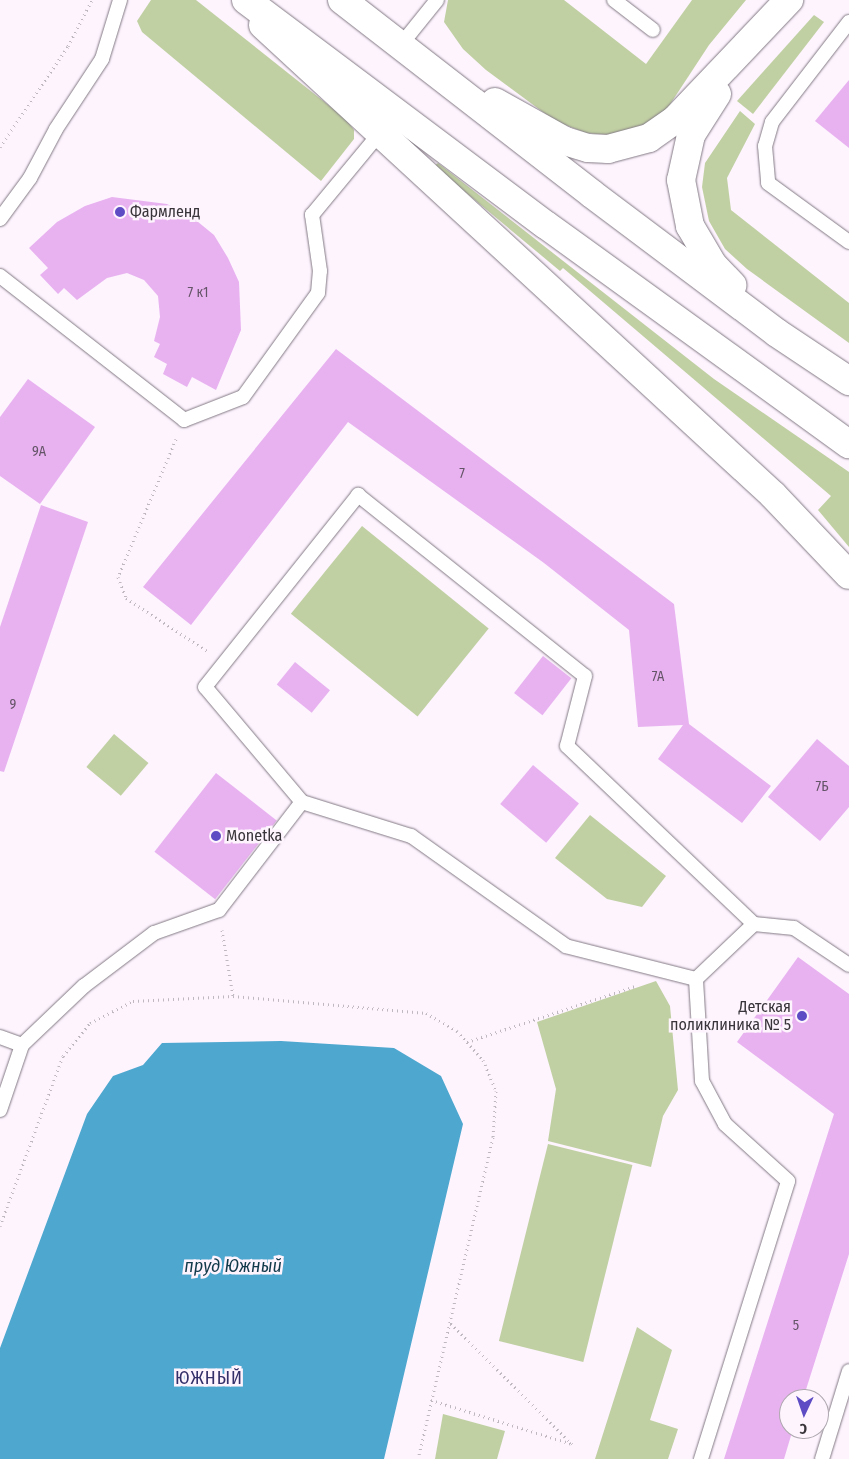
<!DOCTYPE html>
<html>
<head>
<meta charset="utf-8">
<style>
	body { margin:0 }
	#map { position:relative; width:849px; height:1459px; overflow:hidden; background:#fdf4fe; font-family:"Fira Sans Condensed",sans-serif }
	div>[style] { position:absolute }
	.green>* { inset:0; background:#c1d0a3; transform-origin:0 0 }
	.water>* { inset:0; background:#4ea7cf }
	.building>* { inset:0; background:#e8b2f0; transform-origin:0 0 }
	.path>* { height:3px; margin-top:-1.5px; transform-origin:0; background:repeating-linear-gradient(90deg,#bfb8c0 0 1px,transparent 0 5px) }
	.roads { filter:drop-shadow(0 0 1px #827984) drop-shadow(0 0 1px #827984) }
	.lane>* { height:14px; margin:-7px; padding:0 7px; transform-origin:7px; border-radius:7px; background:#fff }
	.primary>* { height:28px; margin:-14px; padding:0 14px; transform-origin:14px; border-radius:14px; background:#fff }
	.highway>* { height:28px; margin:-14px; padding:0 14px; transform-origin:14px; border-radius:14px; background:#fff }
	.dots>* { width:14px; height:14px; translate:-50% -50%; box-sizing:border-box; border:2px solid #fdf4fe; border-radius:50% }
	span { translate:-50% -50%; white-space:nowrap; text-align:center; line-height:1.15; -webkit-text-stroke:5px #fdf4fe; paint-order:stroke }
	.number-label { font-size:14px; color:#645467 }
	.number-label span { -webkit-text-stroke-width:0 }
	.poi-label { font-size:16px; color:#383439 }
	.left { translate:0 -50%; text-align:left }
	.right { translate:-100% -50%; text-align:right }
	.water-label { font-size:18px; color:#11394a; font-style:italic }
	.neighbourhood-label { font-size:18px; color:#342e69; letter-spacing:1px }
	.north { position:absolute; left:779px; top:1389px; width:50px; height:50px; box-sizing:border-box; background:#fdf4fe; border:1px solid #aea7af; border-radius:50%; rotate:183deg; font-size:14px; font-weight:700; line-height:20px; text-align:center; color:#383439 }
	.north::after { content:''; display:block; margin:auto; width:18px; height:22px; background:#5e4cc4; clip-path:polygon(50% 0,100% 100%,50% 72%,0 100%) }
</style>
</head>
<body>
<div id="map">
	<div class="green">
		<i style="clip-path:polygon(151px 0,196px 0,346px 119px,354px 130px,354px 139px,321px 181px,142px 32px,137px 21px)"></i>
		<i style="clip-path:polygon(448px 0,564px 0,646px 64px,692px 0,746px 0,709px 45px,667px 109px,649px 124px,625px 134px,607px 135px,586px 133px,555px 121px,486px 70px,463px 49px,444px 22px)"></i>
		<i style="clip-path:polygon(814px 15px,824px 22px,753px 114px,737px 101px)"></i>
		<i style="clip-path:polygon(740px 111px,755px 124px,727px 178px,731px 210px,849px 303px,849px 343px,747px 269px,725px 249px,709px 221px,702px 187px,705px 163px)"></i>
		<i style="clip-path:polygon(438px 163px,714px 379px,849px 472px,849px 547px,818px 510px,831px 496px,563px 268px,560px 271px,434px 166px)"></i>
		<i style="left:362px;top:526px;width:163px;height:113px;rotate:39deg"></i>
		<i style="left:114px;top:734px;width:45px;height:43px;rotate:40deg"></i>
		<i style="clip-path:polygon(590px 815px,666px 876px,642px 907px,607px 899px,555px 858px)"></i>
		<i style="clip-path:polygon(656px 981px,670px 1006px,678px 1090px,663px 1116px,651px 1167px,548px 1141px,556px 1089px,537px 1022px)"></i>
		<i style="left:548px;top:1144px;width:87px;height:203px;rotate:14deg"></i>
		<i style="clip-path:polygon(637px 1327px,672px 1350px,650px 1420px,678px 1429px,668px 1459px,595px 1459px)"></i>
		<i style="clip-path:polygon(443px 1414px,505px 1431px,497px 1459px,435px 1459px)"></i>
	</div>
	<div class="water">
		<i style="clip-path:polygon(281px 1041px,394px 1048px,441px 1076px,463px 1124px,384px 1459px,0 1459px,0 1348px,87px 1114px,113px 1076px,143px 1065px,162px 1043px)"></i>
	</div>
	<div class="building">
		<i style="clip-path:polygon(849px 80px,849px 148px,815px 121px)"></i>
		<i style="clip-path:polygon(112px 197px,167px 204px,192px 217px,214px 235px,228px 258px,239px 282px,241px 330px,216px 390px,192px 377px,187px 387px,163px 374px,167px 364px,154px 357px,160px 344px,154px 341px,160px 317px,158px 296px,144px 280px,127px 273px,107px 278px,77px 300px,64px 288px,58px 294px,40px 275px,48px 268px,29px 248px,57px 222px,85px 206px)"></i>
		<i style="clip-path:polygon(336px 349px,674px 604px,689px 724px,771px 786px,742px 823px,658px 759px,683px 725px,638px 727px,629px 630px,544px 563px,348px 422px,191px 625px,143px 587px)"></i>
		<i style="clip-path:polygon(28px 379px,95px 427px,40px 504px,0 476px,0 417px)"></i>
		<i style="clip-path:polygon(41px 505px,88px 522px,4px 772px,0 771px,0 627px)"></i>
		<i style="left:543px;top:656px;width:36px;height:47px;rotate:38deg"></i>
		<i style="left:295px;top:662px;width:45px;height:29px;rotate:39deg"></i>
		<i style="clip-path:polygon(817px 739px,849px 766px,849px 807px,820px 841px,768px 797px)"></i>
		<i style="left:533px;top:765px;width:60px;height:51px;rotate:40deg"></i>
		<i style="left:216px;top:773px;width:77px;height:100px;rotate:38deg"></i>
		<i style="clip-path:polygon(798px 957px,849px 994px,849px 1254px,803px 1399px,789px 1399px,789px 1429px,793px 1429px,784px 1459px,724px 1459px,834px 1114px,737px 1042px)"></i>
	</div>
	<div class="path">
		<i style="left:0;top:147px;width:122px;rotate:-56deg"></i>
		<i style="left:68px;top:46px;width:52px;rotate:-62.4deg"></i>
		<i style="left:176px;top:439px;width:150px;rotate:112.8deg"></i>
		<i style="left:118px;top:577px;width:22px;rotate:69deg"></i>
		<i style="left:126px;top:598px;width:97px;rotate:33.2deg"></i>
		<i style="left:222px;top:930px;width:67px;rotate:80.5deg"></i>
		<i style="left:467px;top:1042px;width:177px;rotate:-18.4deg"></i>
		<i style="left:0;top:1226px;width:181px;rotate:-69.7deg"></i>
		<i style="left:63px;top:1056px;width:43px;rotate:-50.7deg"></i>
		<i style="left:90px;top:1023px;width:48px;rotate:-27.1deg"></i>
		<i style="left:133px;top:1001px;width:100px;rotate:-2.9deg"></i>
		<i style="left:233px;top:996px;width:194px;rotate:5deg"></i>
		<i style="left:426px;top:1013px;width:36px;rotate:30deg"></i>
		<i style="left:457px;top:1031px;width:39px;rotate:48deg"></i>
		<i style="left:483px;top:1060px;width:34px;rotate:67deg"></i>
		<i style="left:496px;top:1091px;width:46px;rotate:93.7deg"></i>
		<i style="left:493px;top:1137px;width:331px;rotate:103.1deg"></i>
		<i style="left:431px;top:1400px;width:148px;rotate:17.3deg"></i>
		<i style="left:572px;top:1444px;width:172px;rotate:-135.2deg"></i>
	</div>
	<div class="roads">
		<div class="lane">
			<i style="left:614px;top:0;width:49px;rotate:37.6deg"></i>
			<i style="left:849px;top:22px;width:126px;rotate:127.6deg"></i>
			<i style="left:772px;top:122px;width:25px;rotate:106deg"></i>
			<i style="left:765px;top:146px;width:37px;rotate:85deg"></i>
			<i style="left:768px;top:183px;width:100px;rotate:36.1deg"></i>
			<i style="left:400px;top:46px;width:59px;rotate:-51.2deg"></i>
			<i style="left:0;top:219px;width:51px;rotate:-53.8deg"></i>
			<i style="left:30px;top:178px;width:55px;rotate:-62deg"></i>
			<i style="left:56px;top:129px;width:84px;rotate:-56.7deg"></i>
			<i style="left:102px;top:59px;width:62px;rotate:-73deg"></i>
			<i style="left:0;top:276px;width:234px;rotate:38deg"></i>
			<i style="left:184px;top:420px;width:63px;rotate:-21.3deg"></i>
			<i style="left:243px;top:397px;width:128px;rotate:-54.2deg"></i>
			<i style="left:318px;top:293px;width:22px;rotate:-85deg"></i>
			<i style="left:320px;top:271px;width:57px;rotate:-98.1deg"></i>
			<i style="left:312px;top:215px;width:105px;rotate:-50.4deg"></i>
			<i style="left:696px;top:979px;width:134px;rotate:-165.8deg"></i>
			<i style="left:566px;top:946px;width:190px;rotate:-144.6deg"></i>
			<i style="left:411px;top:836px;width:114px;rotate:-162.7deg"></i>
			<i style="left:302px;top:802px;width:150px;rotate:-130.1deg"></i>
			<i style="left:205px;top:687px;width:246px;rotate:-51.4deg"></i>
			<i style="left:358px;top:495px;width:290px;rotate:38.6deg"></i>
			<i style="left:585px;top:676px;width:72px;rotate:104.4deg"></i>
			<i style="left:567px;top:746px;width:258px;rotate:43.6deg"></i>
			<i style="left:0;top:1037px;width:23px;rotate:20deg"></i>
			<i style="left:0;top:1110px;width:69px;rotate:-71.3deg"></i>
			<i style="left:22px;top:1045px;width:86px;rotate:-43.6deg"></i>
			<i style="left:84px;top:986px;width:88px;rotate:-37.1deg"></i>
			<i style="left:154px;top:933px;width:69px;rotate:-19.5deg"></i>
			<i style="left:219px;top:910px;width:136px;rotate:-52.5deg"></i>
			<i style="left:701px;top:1459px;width:291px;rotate:-72.6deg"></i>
			<i style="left:788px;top:1181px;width:85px;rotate:-137.9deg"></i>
			<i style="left:725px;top:1124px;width:49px;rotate:-118.1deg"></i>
			<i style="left:702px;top:1081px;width:102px;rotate:-93.4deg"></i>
			<i style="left:696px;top:979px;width:80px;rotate:-43.5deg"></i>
			<i style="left:754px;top:924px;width:40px;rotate:5.7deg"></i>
			<i style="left:794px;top:928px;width:66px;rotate:33.9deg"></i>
			<i style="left:822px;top:1459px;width:92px;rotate:-72.9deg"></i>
		</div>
		<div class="primary">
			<i style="left:263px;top:25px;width:694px;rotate:42.66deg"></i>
			<i style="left:773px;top:495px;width:110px;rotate:46.5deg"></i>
		</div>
		<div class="highway">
			<i style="left:246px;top:0;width:375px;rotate:36.9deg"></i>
			<i style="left:546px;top:225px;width:374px;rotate:35.9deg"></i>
			<i style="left:342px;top:0;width:316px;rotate:37.8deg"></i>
			<i style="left:592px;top:194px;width:231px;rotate:36.9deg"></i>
			<i style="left:777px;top:333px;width:87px;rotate:33.7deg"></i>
			<i style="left:717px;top:94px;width:49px;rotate:122.4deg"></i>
			<i style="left:691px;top:135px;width:46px;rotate:102.5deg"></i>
			<i style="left:681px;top:180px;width:47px;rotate:78.9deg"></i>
			<i style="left:690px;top:226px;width:45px;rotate:59.5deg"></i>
			<i style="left:713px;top:265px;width:28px;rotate:46deg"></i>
			<i style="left:495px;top:102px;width:80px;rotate:29.1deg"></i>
			<i style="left:565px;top:141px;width:24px;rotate:17deg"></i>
			<i style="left:588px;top:148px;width:20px;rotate:3deg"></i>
			<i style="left:608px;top:149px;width:42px;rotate:-15deg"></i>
			<i style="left:649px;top:138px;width:32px;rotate:-35deg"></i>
			<i style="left:675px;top:120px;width:166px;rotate:-46.5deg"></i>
		</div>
	</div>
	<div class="dots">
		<i style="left:120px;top:212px;background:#5e4cc4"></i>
		<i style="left:216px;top:836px;background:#5e4cc4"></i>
		<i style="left:802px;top:1016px;background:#5e4cc4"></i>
	</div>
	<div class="number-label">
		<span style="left:198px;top:293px">7 к1</span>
		<span style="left:39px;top:452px">9А</span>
		<span style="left:462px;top:474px">7</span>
		<span style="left:658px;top:677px">7А</span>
		<span style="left:13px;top:705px">9</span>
		<span style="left:822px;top:787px">7Б</span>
		<span style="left:796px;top:1326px">5</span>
	</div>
	<div class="poi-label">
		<span class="left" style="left:130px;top:212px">Фармленд</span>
		<span class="left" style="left:226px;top:836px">Monetka</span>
		<span class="right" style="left:791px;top:1016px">Детская<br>поликлиника № 5</span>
	</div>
	<div class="water-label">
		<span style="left:233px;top:1266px">пруд Южный</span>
	</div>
	<div class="neighbourhood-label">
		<span style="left:209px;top:1378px">ЮЖНЫЙ</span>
	</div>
	<div class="north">С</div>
</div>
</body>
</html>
